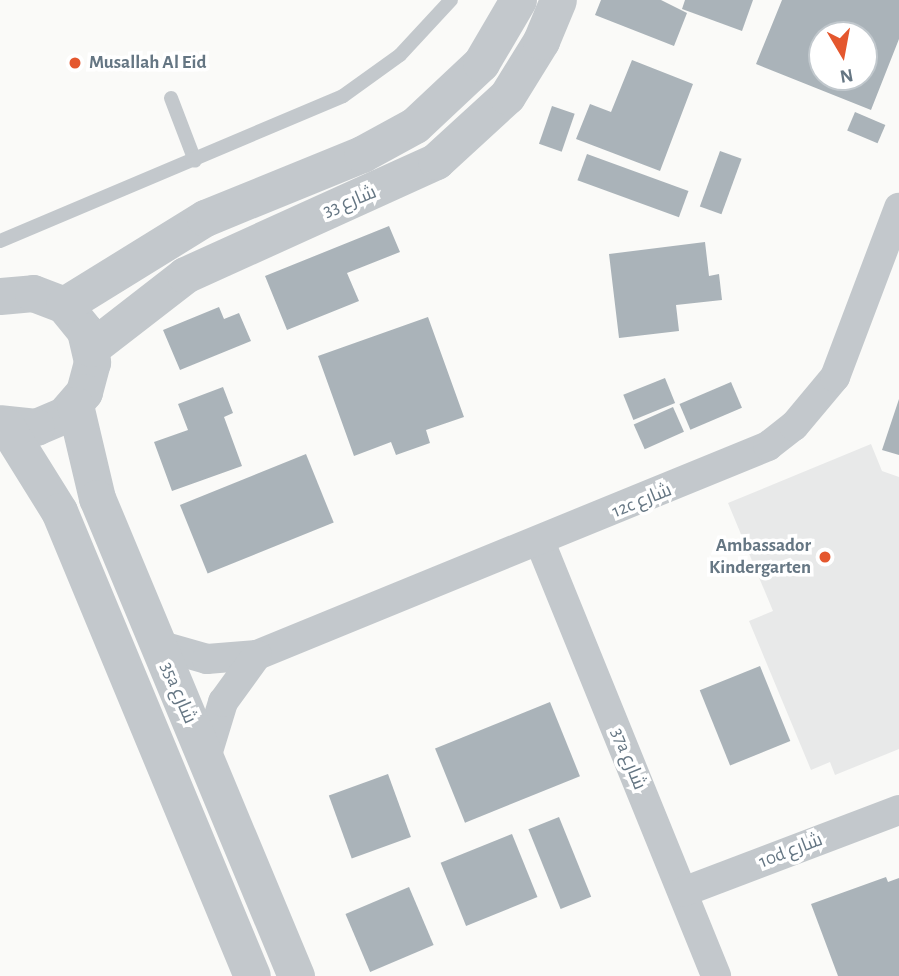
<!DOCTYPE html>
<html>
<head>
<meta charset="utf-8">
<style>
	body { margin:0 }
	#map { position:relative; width:899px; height:976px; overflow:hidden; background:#fafaf8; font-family:"Alegreya Sans",Cairo,sans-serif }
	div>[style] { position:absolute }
	.built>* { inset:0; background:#e8e9e9 }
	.building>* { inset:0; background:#aab3b9; transform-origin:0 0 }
	.service>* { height:14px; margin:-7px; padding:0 7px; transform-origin:7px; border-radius:7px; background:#c3c8cc }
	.minor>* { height:30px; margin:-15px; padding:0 15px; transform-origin:15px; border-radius:15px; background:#c3c8cc }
	.tertiary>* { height:37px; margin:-18.5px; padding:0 18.5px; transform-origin:18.5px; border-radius:18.5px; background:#c3c8cc }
	.dots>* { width:19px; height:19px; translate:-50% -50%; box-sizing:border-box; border:4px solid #fff; border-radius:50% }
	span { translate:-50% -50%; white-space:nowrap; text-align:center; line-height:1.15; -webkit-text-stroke:7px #fff; paint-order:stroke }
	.poi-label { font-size:19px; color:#657683; font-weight:700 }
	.left { translate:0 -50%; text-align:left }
	.right { translate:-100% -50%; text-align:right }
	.street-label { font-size:19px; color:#657683 }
	.north { position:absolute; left:808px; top:21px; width:70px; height:70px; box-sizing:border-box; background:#fff; border:2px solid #c1c8cd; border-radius:50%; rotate:170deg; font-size:19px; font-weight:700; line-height:28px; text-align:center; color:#657683 }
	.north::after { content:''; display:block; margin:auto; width:24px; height:32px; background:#e4572e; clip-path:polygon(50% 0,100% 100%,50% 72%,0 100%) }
</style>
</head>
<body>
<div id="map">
	<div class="built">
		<i style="clip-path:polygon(871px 444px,882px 471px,899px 477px,899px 749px,835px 775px,830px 762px,811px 770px,749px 621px,773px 611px,728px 503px)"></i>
	</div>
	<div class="building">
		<i style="clip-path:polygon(601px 0,661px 0,687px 13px,674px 46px,595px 15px)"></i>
		<i style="clip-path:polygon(685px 0,753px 0,742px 31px,682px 9px)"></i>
		<i style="clip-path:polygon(evenodd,782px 0,899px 0,899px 39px,871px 110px,756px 64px,782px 0,822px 35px,864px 35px,864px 77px,822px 77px,822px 35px)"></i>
		<i style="clip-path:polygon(632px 60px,693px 84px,660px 171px,576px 139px,590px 104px,611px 112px)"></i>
		<i style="left:552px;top:106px;width:24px;height:40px;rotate:19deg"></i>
		<i style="left:855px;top:112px;width:33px;height:20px;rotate:23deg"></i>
		<i style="left:720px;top:151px;width:23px;height:59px;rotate:20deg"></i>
		<i style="left:587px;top:154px;width:108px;height:28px;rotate:20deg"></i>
		<i style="clip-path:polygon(389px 226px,400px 252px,347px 273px,359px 301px,287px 330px,265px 276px)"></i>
		<i style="clip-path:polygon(705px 242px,709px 276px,719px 274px,722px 300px,676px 305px,679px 331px,619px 338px,609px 254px)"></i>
		<i style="clip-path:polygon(219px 307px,224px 319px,239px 313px,251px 341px,180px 370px,163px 330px)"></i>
		<i style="clip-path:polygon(428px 317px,464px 417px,426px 430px,430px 443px,396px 455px,391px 442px,354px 456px,318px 356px)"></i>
		<i style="left:665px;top:378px;width:27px;height:45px;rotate:68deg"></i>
		<i style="left:731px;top:382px;width:28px;height:56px;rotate:67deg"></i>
		<i style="clip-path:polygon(223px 387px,233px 413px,224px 417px,242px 466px,172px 491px,154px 442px,188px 430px,178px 404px)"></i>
		<i style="clip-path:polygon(899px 399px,899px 455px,882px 450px)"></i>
		<i style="left:673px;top:407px;width:27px;height:43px;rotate:66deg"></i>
		<i style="left:306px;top:454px;width:74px;height:136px;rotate:68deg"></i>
		<i style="left:760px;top:666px;width:81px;height:65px;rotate:68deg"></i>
		<i style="left:550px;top:702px;width:80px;height:124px;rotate:68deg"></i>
		<i style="left:388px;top:774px;width:67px;height:63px;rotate:70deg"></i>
		<i style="left:559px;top:817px;width:86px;height:33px;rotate:68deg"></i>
		<i style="left:512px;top:834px;width:68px;height:77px;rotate:68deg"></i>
		<i style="clip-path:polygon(886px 877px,888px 882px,899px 878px,899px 976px,838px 976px,811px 904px)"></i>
		<i style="left:409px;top:887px;width:63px;height:69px;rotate:67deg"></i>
	</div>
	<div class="service">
		<i style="left:171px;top:98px;width:67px;rotate:69.1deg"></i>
		<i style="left:0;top:241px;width:372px;rotate:-22.9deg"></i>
		<i style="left:343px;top:96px;width:70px;rotate:-35.7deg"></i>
		<i style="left:400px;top:55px;width:75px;rotate:-47.2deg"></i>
	</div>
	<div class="minor">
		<i style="left:540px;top:542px;width:468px;rotate:67.9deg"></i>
		<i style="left:158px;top:645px;width:51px;rotate:15.9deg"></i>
		<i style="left:207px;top:659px;width:50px;rotate:-4.6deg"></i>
		<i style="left:257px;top:655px;width:552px;rotate:-22.24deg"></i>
		<i style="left:768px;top:446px;width:33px;rotate:-38deg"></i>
		<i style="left:794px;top:426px;width:64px;rotate:-50.1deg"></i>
		<i style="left:835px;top:377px;width:181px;rotate:-69.3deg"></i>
		<i style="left:206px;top:758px;width:59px;rotate:-73.1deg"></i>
		<i style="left:223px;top:702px;width:58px;rotate:-54.1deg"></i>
		<i style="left:683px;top:892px;width:231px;rotate:-20.8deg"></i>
	</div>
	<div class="tertiary">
		<i style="left:0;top:296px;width:33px;rotate:-5deg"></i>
		<i style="left:33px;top:293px;width:33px;rotate:21deg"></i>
		<i style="left:64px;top:305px;width:33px;rotate:51deg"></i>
		<i style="left:85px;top:331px;width:32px;rotate:77deg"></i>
		<i style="left:92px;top:362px;width:31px;rotate:105deg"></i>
		<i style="left:84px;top:392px;width:30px;rotate:131deg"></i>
		<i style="left:64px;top:415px;width:30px;rotate:157deg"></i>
		<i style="left:36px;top:427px;width:36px;rotate:-174deg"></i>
		<i style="left:64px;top:305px;width:166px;rotate:-31.7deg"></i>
		<i style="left:205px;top:218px;width:170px;rotate:-22.2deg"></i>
		<i style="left:362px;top:154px;width:60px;rotate:-28.7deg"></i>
		<i style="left:415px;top:125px;width:91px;rotate:-43.2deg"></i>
		<i style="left:481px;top:63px;width:73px;rotate:-59.6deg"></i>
		<i style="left:91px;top:348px;width:119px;rotate:-37.8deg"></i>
		<i style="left:185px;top:275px;width:276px;rotate:-24.4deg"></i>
		<i style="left:436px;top:161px;width:96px;rotate:-42.5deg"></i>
		<i style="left:507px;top:96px;width:65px;rotate:-58.3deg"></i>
		<i style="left:541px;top:41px;width:44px;rotate:-67.5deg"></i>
		<i style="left:75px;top:405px;width:96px;rotate:76.7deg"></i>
		<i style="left:97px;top:498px;width:518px;rotate:67.4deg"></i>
		<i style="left:6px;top:426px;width:100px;rotate:58.1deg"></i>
		<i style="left:59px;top:511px;width:503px;rotate:67.46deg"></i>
	</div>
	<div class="dots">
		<i style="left:75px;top:63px;background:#e4572e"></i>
		<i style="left:825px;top:557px;background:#e4572e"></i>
	</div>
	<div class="poi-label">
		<span class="left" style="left:89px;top:63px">Musallah Al Eid</span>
		<span class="right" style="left:811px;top:557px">Ambassador<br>Kindergarten</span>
	</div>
	<div class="street-label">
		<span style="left:350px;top:202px;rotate:-22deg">شارع 33</span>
		<span style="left:642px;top:501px;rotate:-22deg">12c شارع</span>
		<span style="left:178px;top:693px;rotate:67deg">35a شارع</span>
		<span style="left:628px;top:759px;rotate:68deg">37a شارع</span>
		<span style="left:791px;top:851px;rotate:-21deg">10d شارع</span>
	</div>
	<div class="north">N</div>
</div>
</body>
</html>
